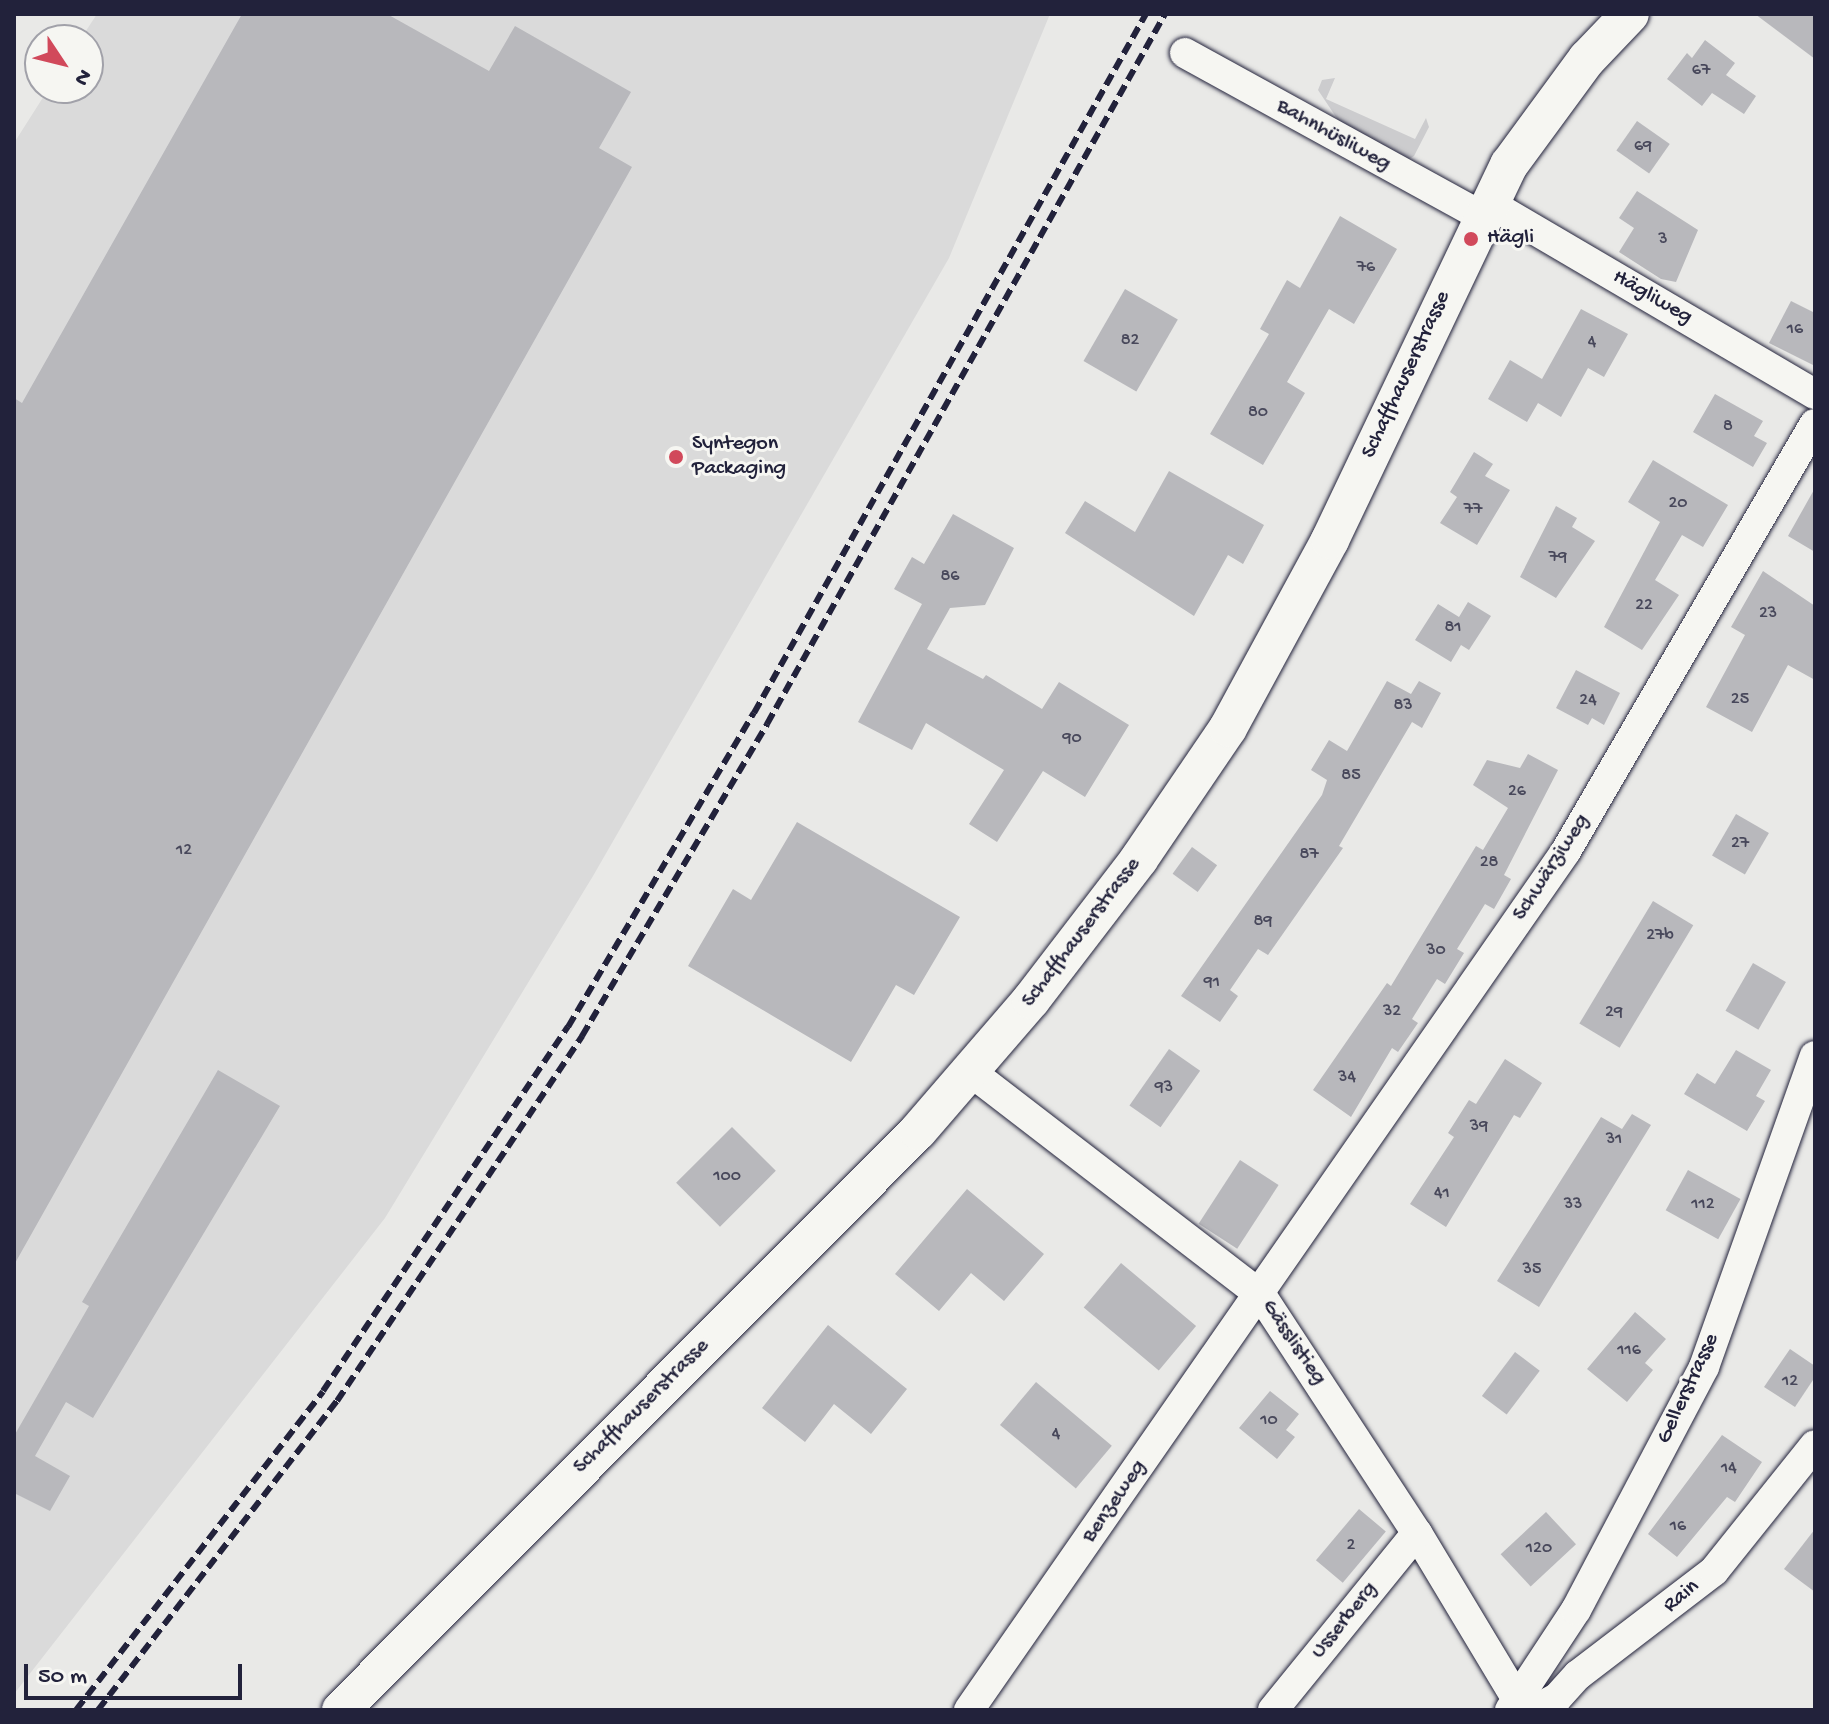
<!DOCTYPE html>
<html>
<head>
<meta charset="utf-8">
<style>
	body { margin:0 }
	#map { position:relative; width:1829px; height:1724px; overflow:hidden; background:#e9e9e7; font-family:"Gochi Hand",sans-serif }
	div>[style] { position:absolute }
	.built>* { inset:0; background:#dadada }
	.green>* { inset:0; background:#ccccce }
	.building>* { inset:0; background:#b8b8bc; transform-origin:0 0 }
	.roads { filter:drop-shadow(0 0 2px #22223b) drop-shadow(0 0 2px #22223b) }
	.minor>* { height:30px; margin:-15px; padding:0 15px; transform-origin:15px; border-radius:15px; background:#f6f6f2 }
	.major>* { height:38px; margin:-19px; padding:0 19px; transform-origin:19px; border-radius:19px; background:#f6f6f2 }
	.rail>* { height:6px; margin-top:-3px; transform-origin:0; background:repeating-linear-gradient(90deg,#22223b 0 12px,transparent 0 18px) }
	.dots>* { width:22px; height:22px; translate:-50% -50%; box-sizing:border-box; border:4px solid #f6f6f2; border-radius:50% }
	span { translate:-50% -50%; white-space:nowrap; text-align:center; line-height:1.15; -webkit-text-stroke:6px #f6f6f2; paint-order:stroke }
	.number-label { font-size:18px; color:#48485b }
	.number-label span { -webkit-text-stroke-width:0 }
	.street-label { font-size:22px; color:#22223b }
	.poi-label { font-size:22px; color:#22223b }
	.left { translate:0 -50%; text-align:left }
	.frame { position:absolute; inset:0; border:16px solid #22223b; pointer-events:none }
	.north { position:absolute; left:24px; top:24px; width:80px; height:80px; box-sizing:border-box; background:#f6f6f2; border:2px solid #a1a1a9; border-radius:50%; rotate:125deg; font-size:22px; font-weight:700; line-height:32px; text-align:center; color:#22223b }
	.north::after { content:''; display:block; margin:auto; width:28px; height:36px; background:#d1495b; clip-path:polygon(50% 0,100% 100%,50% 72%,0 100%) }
	.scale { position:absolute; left:24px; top:1664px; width:218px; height:36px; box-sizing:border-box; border:4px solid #22223b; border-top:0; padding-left:10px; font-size:24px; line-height:28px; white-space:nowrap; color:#22223b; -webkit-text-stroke:6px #f6f6f2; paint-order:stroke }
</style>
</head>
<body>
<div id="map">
	<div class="built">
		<i style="clip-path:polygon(97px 14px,1050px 14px,949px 258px,593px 876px,385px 1218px,14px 1694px,14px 143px,49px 88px,88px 88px,88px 40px,80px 40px)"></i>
	</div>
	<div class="green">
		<i style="clip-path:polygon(1335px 78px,1326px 99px,1415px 139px,1426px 118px,1429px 127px,1414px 156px,1406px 161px,1340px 123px,1318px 90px,1322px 80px)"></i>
	</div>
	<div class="building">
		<i style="clip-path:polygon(242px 14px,387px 14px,489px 71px,515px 26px,631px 92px,599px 148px,632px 167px,14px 1265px,14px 398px,22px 403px)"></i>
		<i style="clip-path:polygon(1755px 14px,1815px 14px,1815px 59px)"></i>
		<i style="clip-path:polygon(1705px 40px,1735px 63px,1726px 75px,1756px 96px,1744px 114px,1712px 93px,1702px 106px,1667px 79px,1687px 53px,1692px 58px)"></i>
		<i style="left:1637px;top:121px;width:40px;height:36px;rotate:35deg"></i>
		<i style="clip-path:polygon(1637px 191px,1698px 230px,1676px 282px,1661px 279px,1619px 252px,1634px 228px,1619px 218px)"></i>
		<i style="clip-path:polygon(1340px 216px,1397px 249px,1354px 324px,1329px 309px,1287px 382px,1305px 393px,1263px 465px,1210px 434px,1269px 334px,1260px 329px,1287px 280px,1300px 288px)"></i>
		<i style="left:1125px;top:289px;width:61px;height:83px;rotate:30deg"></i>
		<i style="clip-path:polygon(1791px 301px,1815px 313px,1815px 366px,1769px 343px)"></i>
		<i style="clip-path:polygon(1581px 309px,1628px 334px,1604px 377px,1588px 368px,1561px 417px,1538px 403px,1527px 422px,1488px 399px,1510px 360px,1542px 379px)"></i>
		<i style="clip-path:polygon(1715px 394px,1763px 421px,1754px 436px,1767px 443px,1753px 467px,1693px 432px)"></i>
		<i style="clip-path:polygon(1474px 452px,1493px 464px,1485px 476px,1510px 490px,1477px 545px,1440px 523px,1457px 497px,1450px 492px)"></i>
		<i style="clip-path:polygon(1653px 460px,1728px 505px,1703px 547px,1682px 535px,1655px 580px,1679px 595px,1642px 650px,1604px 627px,1660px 522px,1628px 502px)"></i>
		<i style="clip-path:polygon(1169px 471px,1264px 525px,1243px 564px,1228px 555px,1194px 616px,1065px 533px,1085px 501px,1135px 532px)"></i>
		<i style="clip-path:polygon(1815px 488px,1815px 552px,1788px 536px)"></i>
		<i style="clip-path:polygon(1556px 506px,1577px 518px,1572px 527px,1595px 541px,1556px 598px,1520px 577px)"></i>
		<i style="clip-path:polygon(953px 514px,1014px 548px,985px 605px,950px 608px,927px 649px,983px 679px,986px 675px,1042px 709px,1059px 682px,1129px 725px,1085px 797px,1043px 771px,997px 842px,969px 824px,1004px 770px,926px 723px,912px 750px,858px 722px,922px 604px,894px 589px,912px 557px,924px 564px)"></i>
		<i style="clip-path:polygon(1763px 571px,1815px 606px,1815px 680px,1788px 665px,1752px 732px,1706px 707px,1745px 635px,1731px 627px)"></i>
		<i style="clip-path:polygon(1468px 602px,1491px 616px,1469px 650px,1461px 645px,1451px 662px,1415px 640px,1438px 604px,1459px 617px)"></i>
		<i style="clip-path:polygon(1576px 670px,1620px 693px,1604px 725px,1592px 718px,1588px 725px,1556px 708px)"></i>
		<i style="clip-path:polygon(1387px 681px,1411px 694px,1419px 681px,1441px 693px,1422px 728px,1412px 722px,1339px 846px,1343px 848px,1268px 955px,1258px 949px,1230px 990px,1238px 996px,1220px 1022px,1181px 996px,1322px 795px,1327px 780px,1311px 770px,1329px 740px,1347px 751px)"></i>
		<i style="clip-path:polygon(1528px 754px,1558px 770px,1504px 875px,1511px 879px,1494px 909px,1485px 904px,1457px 949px,1464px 953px,1445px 984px,1437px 979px,1412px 1019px,1418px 1023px,1398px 1052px,1392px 1048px,1351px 1117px,1313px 1090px,1387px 983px,1391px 986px,1476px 846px,1483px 850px,1508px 808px,1473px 785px,1487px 760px,1520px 768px)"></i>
		<i style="left:1736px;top:814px;width:38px;height:48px;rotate:30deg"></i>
		<i style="clip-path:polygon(797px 822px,960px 917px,914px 995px,896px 985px,851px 1062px,688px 966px,733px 889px,751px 900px)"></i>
		<i style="left:1192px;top:847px;width:31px;height:33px;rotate:36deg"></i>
		<i style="left:1653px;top:901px;width:47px;height:143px;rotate:31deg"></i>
		<i style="left:1753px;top:963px;width:38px;height:55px;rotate:30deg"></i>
		<i style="left:1169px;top:1049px;width:38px;height:69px;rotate:35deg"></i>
		<i style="clip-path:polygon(1736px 1050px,1771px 1070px,1756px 1096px,1765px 1101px,1747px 1131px,1684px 1094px,1697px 1073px,1715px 1084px)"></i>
		<i style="clip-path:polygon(1505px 1059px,1542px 1083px,1520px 1118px,1514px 1115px,1446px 1227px,1410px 1204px,1454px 1137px,1448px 1133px,1469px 1100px,1476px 1104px)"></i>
		<i style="clip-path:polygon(218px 1070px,280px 1106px,93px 1418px,66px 1402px,35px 1456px,70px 1476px,50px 1511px,14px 1493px,14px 1436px,89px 1306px,82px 1302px)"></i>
		<i style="clip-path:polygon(1632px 1114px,1651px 1125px,1539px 1307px,1497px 1281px,1601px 1117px,1622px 1129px)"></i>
		<i style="left:732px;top:1127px;width:62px;height:79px;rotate:45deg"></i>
		<i style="left:1240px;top:1160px;width:46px;height:76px;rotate:33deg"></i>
		<i style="left:1688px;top:1170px;width:60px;height:46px;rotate:29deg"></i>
		<i style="clip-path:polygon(967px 1189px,1044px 1254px,1004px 1301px,971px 1273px,939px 1311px,895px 1274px)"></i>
		<i style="left:1121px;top:1263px;width:98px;height:58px;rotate:40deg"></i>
		<i style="clip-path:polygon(1635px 1312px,1666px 1339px,1645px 1363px,1653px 1370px,1627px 1402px,1587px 1369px)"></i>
		<i style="clip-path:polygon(828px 1325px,907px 1389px,871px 1434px,834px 1404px,805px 1442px,762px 1408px)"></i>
		<i style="clip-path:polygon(1790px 1349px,1815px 1366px,1815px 1377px,1795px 1407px,1764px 1387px)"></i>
		<i style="left:1515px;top:1352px;width:31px;height:55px;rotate:37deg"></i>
		<i style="left:1036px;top:1382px;width:99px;height:56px;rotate:40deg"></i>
		<i style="clip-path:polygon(1270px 1391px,1299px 1414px,1286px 1430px,1295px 1437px,1277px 1459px,1239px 1428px)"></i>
		<i style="clip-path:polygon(1722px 1435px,1762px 1462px,1735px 1502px,1727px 1497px,1677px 1557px,1648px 1534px)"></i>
		<i style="left:1359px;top:1509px;width:35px;height:67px;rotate:40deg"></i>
		<i style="left:1546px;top:1512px;width:44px;height:62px;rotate:47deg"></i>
		<i style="clip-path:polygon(1815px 1529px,1815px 1592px,1784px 1569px)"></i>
	</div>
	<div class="roads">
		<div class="minor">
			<i style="left:1185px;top:53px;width:339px;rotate:28.8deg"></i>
			<i style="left:1489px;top:203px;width:378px;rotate:30.4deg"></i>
			<i style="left:971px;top:1072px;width:366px;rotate:37.6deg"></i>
			<i style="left:1261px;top:1295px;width:285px;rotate:56.8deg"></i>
			<i style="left:1417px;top:1533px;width:196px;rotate:59deg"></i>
			<i style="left:1518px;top:1701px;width:23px;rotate:15deg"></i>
			<i style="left:1540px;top:1707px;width:19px;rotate:-28deg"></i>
			<i style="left:1557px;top:1698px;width:31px;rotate:-48deg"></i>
			<i style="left:1578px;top:1675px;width:171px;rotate:-37.4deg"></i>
			<i style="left:1714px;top:1571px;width:161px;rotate:-51.3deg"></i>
			<i style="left:969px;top:1710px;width:1046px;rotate:-55.2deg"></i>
			<i style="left:1566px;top:851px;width:494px;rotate:-59.8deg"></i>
			<i style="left:1273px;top:1710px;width:228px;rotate:-50.9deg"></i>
			<i style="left:1510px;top:1710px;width:120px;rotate:-56.6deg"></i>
			<i style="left:1576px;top:1610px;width:275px;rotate:-62.2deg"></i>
			<i style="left:1704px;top:1367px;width:330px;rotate:-70.4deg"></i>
		</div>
		<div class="major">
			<i style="left:341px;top:1710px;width:817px;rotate:-45.1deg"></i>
			<i style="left:918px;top:1131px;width:173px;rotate:-49.2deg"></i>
			<i style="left:1031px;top:1000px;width:178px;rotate:-52.5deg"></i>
			<i style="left:1139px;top:859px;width:158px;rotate:-55.8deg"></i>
			<i style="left:1228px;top:728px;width:214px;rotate:-61.5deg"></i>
			<i style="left:1330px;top:540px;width:416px;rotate:-64.5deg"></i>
			<i style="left:1509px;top:165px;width:132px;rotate:-53.7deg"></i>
			<i style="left:1587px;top:59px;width:62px;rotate:-46.3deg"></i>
		</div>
	</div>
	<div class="rail">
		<i style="left:76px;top:1710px;width:403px;rotate:-52.2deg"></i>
		<i style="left:323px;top:1391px;width:439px;rotate:-56.1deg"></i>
		<i style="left:568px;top:1027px;width:365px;rotate:-59.4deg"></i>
		<i style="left:754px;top:713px;width:801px;rotate:-60.72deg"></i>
		<i style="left:98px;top:1710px;width:391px;rotate:-52.3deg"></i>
		<i style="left:337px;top:1401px;width:440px;rotate:-56.1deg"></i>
		<i style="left:582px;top:1036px;width:363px;rotate:-59.3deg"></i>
		<i style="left:767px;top:724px;width:814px;rotate:-60.73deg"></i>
	</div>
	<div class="dots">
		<i style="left:1471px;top:239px;background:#d1495b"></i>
		<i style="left:676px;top:457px;background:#d1495b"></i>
	</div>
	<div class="number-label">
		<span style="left:1701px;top:71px">67</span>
		<span style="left:1643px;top:147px">69</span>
		<span style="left:1663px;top:240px">3</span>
		<span style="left:1366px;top:268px">76</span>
		<span style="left:1795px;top:330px">16</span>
		<span style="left:1130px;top:341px">82</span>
		<span style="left:1592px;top:343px">4</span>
		<span style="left:1258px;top:413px">80</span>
		<span style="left:1728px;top:427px">8</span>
		<span style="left:1678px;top:504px">20</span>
		<span style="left:1473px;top:510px">77</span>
		<span style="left:1558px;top:558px">79</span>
		<span style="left:950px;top:577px">86</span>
		<span style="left:1644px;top:606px">22</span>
		<span style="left:1768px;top:614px">23</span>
		<span style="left:1453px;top:628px">81</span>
		<span style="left:1740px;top:700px">25</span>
		<span style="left:1588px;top:701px">24</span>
		<span style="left:1403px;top:706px">83</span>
		<span style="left:1072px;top:739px">90</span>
		<span style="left:1351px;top:776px">85</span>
		<span style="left:1517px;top:792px">26</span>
		<span style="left:1740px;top:844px">27</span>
		<span style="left:184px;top:851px">12</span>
		<span style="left:1309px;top:855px">87</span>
		<span style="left:1489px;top:863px">28</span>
		<span style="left:1263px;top:922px">89</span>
		<span style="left:1660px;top:936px">27b</span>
		<span style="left:1436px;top:951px">30</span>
		<span style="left:1212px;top:983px">91</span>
		<span style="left:1392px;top:1012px">32</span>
		<span style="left:1614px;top:1013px">29</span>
		<span style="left:1347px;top:1078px">34</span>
		<span style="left:1164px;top:1088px">93</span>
		<span style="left:1479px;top:1127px">39</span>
		<span style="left:1614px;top:1140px">31</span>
		<span style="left:727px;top:1177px">100</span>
		<span style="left:1442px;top:1194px">41</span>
		<span style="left:1573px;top:1205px">33</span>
		<span style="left:1703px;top:1205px">112</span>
		<span style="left:1532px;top:1270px">35</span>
		<span style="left:1629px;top:1351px">116</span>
		<span style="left:1790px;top:1382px">12</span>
		<span style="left:1269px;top:1421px">10</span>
		<span style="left:1056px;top:1435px">4</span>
		<span style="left:1729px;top:1469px">14</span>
		<span style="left:1678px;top:1527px">16</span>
		<span style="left:1351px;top:1546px">2</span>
		<span style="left:1539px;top:1549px">120</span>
	</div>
	<div class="street-label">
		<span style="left:1333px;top:136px;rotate:29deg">Bahnhüsliweg</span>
		<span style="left:1652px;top:298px;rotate:30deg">Hägliweg</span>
		<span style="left:1407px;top:375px;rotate:-65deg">Schaffhauserstrasse</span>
		<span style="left:1552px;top:868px;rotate:-57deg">Schwärziweg</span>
		<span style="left:1082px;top:933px;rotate:-53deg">Schaffhauserstrasse</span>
		<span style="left:1293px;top:1343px;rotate:56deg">Gässlistieg</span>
		<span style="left:1689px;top:1389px;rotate:-65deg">Gellerstrasse</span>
		<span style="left:642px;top:1407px;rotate:-45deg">Schaffhauserstrasse</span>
		<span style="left:1115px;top:1502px;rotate:-55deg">Benzeweg</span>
		<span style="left:1682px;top:1597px;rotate:-40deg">Rain</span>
		<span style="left:1345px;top:1621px;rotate:-51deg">Usserberg</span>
	</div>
	<div class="poi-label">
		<span class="left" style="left:1487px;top:239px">Hägli</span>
		<span class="left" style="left:692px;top:457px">Syntegon<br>Packaging</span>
	</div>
	<div class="frame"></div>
	<div class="north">N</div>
	<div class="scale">50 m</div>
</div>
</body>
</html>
